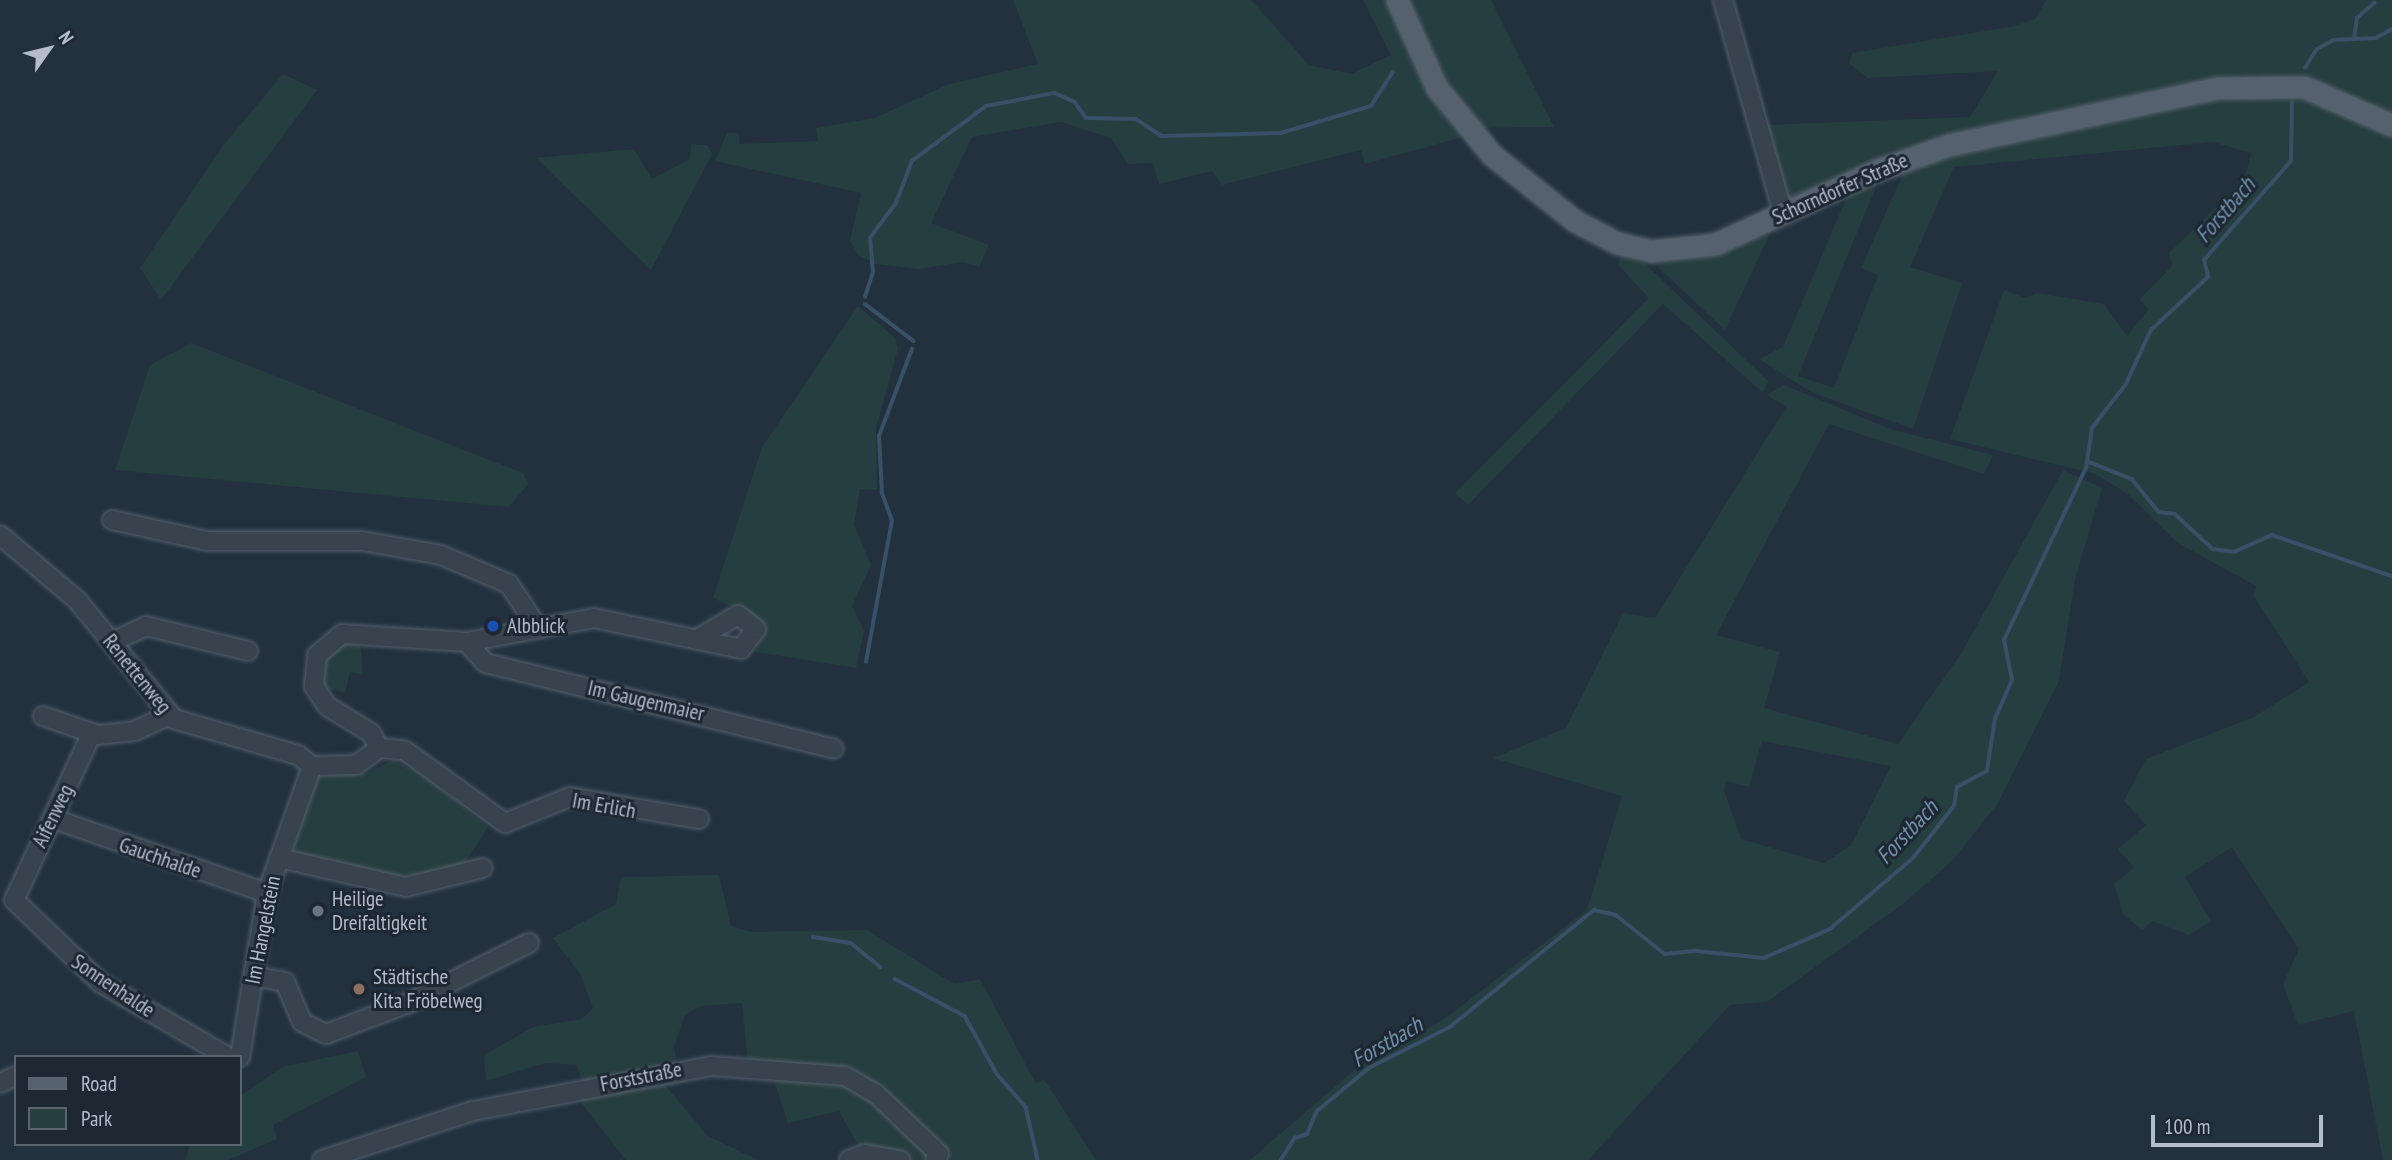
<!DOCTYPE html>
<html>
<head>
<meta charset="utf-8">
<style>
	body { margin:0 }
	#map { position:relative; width:2392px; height:1160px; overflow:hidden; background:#23313f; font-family:"PT Sans Narrow",sans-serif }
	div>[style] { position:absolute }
	.green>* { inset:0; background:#253e3f }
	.stream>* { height:3.5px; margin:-1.75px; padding:0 1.75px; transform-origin:1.75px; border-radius:1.75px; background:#385068 }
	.roads { filter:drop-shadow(0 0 2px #56606c) drop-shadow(0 0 2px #56606c) }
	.minor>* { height:18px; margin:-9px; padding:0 9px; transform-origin:9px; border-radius:9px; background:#38434e }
	.major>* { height:21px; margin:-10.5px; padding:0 10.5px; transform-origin:10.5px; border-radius:10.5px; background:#55626e }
	.dots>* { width:19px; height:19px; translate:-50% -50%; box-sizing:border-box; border:4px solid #1d2833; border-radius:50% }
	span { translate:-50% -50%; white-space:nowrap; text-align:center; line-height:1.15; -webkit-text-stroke:6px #1d2833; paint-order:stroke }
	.street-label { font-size:21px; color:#b4bdc9 }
	.poi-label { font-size:21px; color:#b4bdc9 }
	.left { translate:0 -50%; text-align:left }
	.water-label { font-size:23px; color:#7390ad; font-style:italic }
	.legend { position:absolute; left:14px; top:1055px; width:228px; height:91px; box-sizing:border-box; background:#1d2833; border:2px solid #59646f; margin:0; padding:9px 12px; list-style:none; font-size:21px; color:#b4bdc9 }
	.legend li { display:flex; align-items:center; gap:14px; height:35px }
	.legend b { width:35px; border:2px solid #59646f }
	.north { position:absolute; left:14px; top:14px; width:70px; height:70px; -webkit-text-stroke:5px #1d2833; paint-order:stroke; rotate:56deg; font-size:19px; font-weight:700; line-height:28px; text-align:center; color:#b4bdc9 }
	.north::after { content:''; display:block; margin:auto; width:24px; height:32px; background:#b4bdc9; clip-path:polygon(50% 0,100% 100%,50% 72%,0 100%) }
	.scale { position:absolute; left:2151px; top:1115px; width:172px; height:32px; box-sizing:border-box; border:4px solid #b4bdc9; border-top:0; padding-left:9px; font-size:21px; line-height:24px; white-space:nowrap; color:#b4bdc9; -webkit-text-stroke:5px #1d2833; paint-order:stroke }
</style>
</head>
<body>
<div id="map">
	<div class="green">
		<i style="clip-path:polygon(1013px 0,1251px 0,1309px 65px,1351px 74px,1391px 55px,1363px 0,1391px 0,1466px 136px,1365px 164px,1361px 150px,1222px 185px,1212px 171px,1159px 184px,1153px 163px,1128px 164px,1111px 138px,1061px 122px,972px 137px,931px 223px,989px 245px,979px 267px,963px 262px,919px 269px,876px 264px,858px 255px,850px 240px,861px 193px,715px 161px,727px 133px,739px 133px,739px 144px,818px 141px,816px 128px,875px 118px,949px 84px,1038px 64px)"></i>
		<i style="clip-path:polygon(1403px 0,1491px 0,1554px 127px,1474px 128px)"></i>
		<i style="clip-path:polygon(2046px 0,2392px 0,2392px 119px,2305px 81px,2020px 123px,1787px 204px,1764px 125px,1970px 117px,1998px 71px,1867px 78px,1849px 63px,1852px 53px,2015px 26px,2035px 19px)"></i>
		<i style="clip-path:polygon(283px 74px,317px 90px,161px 300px,140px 268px,221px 148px)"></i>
		<i style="clip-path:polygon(evenodd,2286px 91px,2392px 131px,2392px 1160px,2383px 1160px,2354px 1011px,2298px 1025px,2283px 984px,2299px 949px,2232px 847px,2185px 877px,2211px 921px,2189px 935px,2152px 921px,2142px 930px,2123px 914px,2114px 884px,2134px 868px,2118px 849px,2146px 825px,2124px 801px,2146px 759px,2254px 717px,2309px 682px,2253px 595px,2256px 586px,2178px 543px,2129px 495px,2096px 474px,1950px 439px,2004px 290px,2026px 298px,2036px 293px,2104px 304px,2127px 336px,2148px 310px,2140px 299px,2172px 266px,2169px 253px,2244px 180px,2251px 153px,2213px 142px,1954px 167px,1910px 267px,1962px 283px,1913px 429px,1811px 392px,1759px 359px,1783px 347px,1851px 187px,1911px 162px,2186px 100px,2286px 91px,1903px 174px,1861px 268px,1878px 275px,1834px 388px,1798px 376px,1879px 179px,1903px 174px)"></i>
		<i style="clip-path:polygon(691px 144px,707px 145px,712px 154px,651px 270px,536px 158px,634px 149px,652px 179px,690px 159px)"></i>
		<i style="clip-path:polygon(1772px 229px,1725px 330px,1658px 267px,1660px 260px)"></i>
		<i style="clip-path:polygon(1622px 251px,1640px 259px,1769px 382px,1762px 392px,1663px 304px,1468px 505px,1455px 493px,1649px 298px,1618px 265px)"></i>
		<i style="clip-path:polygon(858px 306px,895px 338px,898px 349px,876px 428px,877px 490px,860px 489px,854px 525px,871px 565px,852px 606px,864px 631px,856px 668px,755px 652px,761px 634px,757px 618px,713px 598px,762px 447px)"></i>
		<i style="clip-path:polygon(191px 343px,523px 473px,528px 484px,509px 507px,115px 470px,150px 365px)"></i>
		<i style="clip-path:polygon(evenodd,1784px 385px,1890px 429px,1993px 455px,1984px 474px,1829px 424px,1716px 635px,1780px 652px,1764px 708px,1898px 744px,1962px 652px,2063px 470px,2102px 488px,2075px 579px,2059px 681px,1998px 803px,1953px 860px,1904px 903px,1767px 1002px,1730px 1005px,1588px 1160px,1250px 1160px,1359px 1066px,1443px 1020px,1587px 910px,1622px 796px,1493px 758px,1566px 728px,1623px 613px,1655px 618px,1786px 407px,1767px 395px,1784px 385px,1762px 741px,1891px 766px,1851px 845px,1824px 863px,1741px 839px,1724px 790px,1726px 781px,1749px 787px,1762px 741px)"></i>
		<i style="clip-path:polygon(360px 641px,363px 675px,350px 672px,345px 693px,331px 690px,324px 684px,325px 659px,343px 642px)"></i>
		<i style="clip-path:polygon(393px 760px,426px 777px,488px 827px,463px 865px,397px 878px,299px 854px,293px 842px,319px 776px,368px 773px)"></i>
		<i style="clip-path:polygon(719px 875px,731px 926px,751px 932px,867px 930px,954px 984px,980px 979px,1036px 1084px,1044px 1079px,1096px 1160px,950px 1160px,936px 1147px,929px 1160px,909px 1160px,861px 1151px,839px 1111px,788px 1123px,772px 1075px,748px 1065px,742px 1003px,701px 1006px,685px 1015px,674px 1047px,677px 1066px,665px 1075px,665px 1085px,708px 1136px,758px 1160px,626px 1160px,575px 1095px,589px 1081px,581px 1079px,577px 1065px,545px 1063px,486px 1081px,484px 1055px,533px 1027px,582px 1019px,593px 1008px,580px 974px,553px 938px,616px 904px,621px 877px)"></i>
		<i style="clip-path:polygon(358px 1051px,366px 1077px,273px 1125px,277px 1139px,228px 1160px,185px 1160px,190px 1144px,240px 1144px,240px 1096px,282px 1067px)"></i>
	</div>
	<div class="stream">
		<i style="left:2354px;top:39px;width:21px;rotate:-82deg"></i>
		<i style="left:2357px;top:18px;width:23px;rotate:-41deg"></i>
		<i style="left:2305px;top:68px;width:22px;rotate:-58deg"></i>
		<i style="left:2317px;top:49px;width:19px;rotate:-28deg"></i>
		<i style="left:2334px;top:40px;width:42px;rotate:-2.7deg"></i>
		<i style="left:2376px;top:38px;width:18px;rotate:-29deg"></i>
		<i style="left:865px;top:297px;width:26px;rotate:-72deg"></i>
		<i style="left:873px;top:272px;width:34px;rotate:-95deg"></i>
		<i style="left:870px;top:238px;width:44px;rotate:-53.4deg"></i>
		<i style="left:896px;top:203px;width:45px;rotate:-69.1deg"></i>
		<i style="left:912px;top:161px;width:92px;rotate:-36.6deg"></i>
		<i style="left:986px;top:106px;width:70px;rotate:-10.7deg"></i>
		<i style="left:1055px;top:93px;width:22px;rotate:24deg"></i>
		<i style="left:1075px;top:102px;width:19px;rotate:55deg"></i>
		<i style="left:1086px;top:118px;width:50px;rotate:1.1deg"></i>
		<i style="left:1136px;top:119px;width:31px;rotate:33deg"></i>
		<i style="left:1162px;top:136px;width:119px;rotate:-1.4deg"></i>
		<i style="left:1281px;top:133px;width:94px;rotate:-16.7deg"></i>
		<i style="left:1371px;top:106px;width:40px;rotate:-57.1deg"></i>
		<i style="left:865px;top:304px;width:61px;rotate:37.1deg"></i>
		<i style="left:2089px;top:462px;width:46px;rotate:21.6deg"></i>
		<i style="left:2132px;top:479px;width:43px;rotate:50.7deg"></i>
		<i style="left:2159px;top:512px;width:16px;rotate:7deg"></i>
		<i style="left:2175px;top:514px;width:52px;rotate:42.6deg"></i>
		<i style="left:2213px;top:549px;width:21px;rotate:8deg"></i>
		<i style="left:2234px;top:552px;width:42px;rotate:-24.1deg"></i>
		<i style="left:2272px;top:535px;width:127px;rotate:18.9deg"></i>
		<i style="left:866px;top:662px;width:143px;rotate:-79.6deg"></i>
		<i style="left:892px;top:521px;width:30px;rotate:-110deg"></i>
		<i style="left:882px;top:493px;width:57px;rotate:-93deg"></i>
		<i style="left:879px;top:436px;width:93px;rotate:-69.2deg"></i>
		<i style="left:813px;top:937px;width:38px;rotate:9deg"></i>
		<i style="left:851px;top:943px;width:38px;rotate:39deg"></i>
		<i style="left:895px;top:979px;width:79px;rotate:27.9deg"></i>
		<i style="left:965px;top:1016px;width:66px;rotate:61.1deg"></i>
		<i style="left:997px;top:1074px;width:44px;rotate:48.7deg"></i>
		<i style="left:1026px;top:1107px;width:54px;rotate:77.2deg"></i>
		<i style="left:1281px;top:1160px;width:26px;rotate:-58deg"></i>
		<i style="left:1295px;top:1138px;width:13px;rotate:-18deg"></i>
		<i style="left:1307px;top:1134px;width:25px;rotate:-67deg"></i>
		<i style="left:1317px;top:1111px;width:67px;rotate:-39.6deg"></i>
		<i style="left:1369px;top:1068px;width:91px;rotate:-26.8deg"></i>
		<i style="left:1450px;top:1027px;width:186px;rotate:-39.1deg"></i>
		<i style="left:1594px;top:910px;width:23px;rotate:13deg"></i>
		<i style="left:1616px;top:915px;width:63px;rotate:38.5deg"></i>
		<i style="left:1665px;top:954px;width:31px;rotate:-6deg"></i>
		<i style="left:1696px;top:951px;width:68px;rotate:5.9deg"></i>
		<i style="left:1764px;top:958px;width:72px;rotate:-23.7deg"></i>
		<i style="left:1830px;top:929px;width:109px;rotate:-40.5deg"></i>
		<i style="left:1913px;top:858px;width:66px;rotate:-51.7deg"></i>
		<i style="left:1954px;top:806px;width:19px;rotate:-81deg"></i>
		<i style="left:1957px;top:787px;width:34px;rotate:-28deg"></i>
		<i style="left:1987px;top:771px;width:53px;rotate:-81.3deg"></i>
		<i style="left:1995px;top:719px;width:43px;rotate:-66.4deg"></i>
		<i style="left:2012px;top:680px;width:41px;rotate:-101.3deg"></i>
		<i style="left:2004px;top:640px;width:191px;rotate:-64.5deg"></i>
		<i style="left:2086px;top:468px;width:40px;rotate:-81.5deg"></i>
		<i style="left:2092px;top:428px;width:56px;rotate:-52.3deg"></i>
		<i style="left:2126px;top:384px;width:60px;rotate:-65.2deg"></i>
		<i style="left:2151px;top:330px;width:78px;rotate:-42.9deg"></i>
		<i style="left:2208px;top:277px;width:17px;rotate:-103deg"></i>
		<i style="left:2204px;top:260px;width:132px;rotate:-48.7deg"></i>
		<i style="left:2291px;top:161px;width:58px;rotate:-89deg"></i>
	</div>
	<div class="roads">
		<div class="minor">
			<i style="left:1723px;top:0;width:222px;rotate:74.3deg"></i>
			<i style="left:112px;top:520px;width:97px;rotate:12.5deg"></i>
			<i style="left:207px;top:541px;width:155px"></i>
			<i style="left:362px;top:541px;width:80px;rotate:10deg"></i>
			<i style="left:441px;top:555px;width:74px;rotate:23.1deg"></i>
			<i style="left:509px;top:584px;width:49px;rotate:56.6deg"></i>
			<i style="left:0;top:535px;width:102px;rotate:40.2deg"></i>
			<i style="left:78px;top:601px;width:152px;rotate:50.9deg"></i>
			<i style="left:174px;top:719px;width:129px;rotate:16.2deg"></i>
			<i style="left:298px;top:755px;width:18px;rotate:38deg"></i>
			<i style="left:112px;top:642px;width:38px;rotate:-25deg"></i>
			<i style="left:146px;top:626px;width:105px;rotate:13.8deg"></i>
			<i style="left:467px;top:642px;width:28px;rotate:49deg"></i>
			<i style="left:485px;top:663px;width:359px;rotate:13.8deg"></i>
			<i style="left:43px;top:716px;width:58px;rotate:19.1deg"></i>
			<i style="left:98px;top:735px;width:37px;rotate:-6deg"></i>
			<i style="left:135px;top:731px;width:38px;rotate:-25deg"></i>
			<i style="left:91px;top:735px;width:182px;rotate:115deg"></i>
			<i style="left:14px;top:900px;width:120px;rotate:43.7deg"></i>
			<i style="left:101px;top:983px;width:147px;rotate:30.2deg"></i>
			<i style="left:379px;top:748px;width:17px;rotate:-118deg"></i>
			<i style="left:371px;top:733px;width:52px;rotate:-148.5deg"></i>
			<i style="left:327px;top:706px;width:24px;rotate:-123deg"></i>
			<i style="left:314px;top:686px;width:31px;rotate:-84deg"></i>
			<i style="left:317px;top:655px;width:33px;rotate:-40deg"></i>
			<i style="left:342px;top:634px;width:125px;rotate:3.7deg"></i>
			<i style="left:467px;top:642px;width:129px;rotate:-10.7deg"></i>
			<i style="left:594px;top:618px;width:150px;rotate:11.9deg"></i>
			<i style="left:741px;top:649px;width:25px;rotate:-53deg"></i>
			<i style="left:756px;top:629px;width:23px;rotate:-142deg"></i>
			<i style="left:738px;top:615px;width:48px;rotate:149.7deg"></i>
			<i style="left:379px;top:748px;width:25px;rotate:5deg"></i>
			<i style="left:404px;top:750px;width:125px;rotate:35.9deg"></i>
			<i style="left:505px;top:823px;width:70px;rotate:-21.8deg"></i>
			<i style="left:570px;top:797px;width:131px;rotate:9.7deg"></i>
			<i style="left:312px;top:766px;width:44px;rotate:-1.3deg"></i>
			<i style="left:356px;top:765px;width:29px;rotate:-36deg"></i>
			<i style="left:54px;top:819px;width:225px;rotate:19.2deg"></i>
			<i style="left:279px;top:858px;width:130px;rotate:12.9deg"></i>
			<i style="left:406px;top:887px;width:79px;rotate:-13.9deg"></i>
			<i style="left:254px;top:976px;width:32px;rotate:11deg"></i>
			<i style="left:285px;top:982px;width:43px;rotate:67deg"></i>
			<i style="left:302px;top:1022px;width:27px;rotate:27deg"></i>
			<i style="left:326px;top:1034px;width:91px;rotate:-20.6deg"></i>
			<i style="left:411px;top:1002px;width:132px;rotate:-26.6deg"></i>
			<i style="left:240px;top:1057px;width:166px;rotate:-80.7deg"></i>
			<i style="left:267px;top:893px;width:135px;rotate:-70.5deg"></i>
			<i style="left:0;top:1083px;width:17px;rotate:-24deg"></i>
			<i style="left:322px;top:1160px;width:159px;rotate:-18deg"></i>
			<i style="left:473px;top:1111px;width:242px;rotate:-10.7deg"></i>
			<i style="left:711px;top:1066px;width:134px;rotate:4.3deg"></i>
			<i style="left:845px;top:1076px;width:34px;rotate:30deg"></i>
			<i style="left:875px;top:1093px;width:88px;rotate:43.6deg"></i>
			<i style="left:939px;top:1154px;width:7px;rotate:124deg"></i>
			<i style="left:849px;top:1160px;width:17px;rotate:-21deg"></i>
			<i style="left:865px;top:1154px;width:36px;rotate:10deg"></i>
		</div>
		<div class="major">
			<i style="left:1397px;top:0;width:97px;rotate:65.6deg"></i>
			<i style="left:1437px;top:88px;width:87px;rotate:50.6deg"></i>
			<i style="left:1492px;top:155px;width:106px;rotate:38.5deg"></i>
			<i style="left:1575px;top:221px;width:47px;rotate:27.6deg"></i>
			<i style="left:1617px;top:243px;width:35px;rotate:13deg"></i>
			<i style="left:1651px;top:251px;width:64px;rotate:-6.2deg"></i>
			<i style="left:1715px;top:244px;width:176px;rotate:-24.5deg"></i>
			<i style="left:1875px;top:171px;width:78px;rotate:-19.4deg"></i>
			<i style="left:1949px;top:145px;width:275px;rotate:-12deg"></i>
			<i style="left:2218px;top:88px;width:86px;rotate:-0.7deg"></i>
			<i style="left:2304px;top:87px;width:96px;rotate:23.4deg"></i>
		</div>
	</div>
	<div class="dots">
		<i style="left:493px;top:626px;background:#1a4fb4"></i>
		<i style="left:318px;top:911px;background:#6b7280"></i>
		<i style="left:359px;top:989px;background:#8d6e63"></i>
	</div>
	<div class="street-label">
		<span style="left:1840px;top:189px;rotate:-24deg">Schorndorfer Straße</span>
		<span style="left:137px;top:674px;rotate:51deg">Renettenweg</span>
		<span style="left:646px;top:701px;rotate:13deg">Im Gaugenmaier</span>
		<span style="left:604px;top:806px;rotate:10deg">Im Erlich</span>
		<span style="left:53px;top:816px;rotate:-64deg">Aifenweg</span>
		<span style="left:160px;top:858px;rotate:19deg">Gauchhalde</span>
		<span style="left:263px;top:930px;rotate:-79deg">Im Hangelstein</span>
		<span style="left:113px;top:986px;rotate:34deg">Sonnenhalde</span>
		<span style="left:641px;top:1077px;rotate:-11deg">Forststraße</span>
	</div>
	<div class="poi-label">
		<span class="left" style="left:507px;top:626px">Albblick</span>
		<span class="left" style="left:332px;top:911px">Heilige<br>Dreifaltigkeit</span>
		<span class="left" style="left:373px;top:989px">Städtische<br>Kita Fröbelweg</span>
	</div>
	<div class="water-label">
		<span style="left:2225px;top:210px;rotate:-49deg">Forstbach</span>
		<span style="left:1907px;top:832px;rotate:-47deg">Forstbach</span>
		<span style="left:1387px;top:1042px;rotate:-30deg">Forstbach</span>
	</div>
	<ul class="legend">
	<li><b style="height:9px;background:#55626e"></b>Road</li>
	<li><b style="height:19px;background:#253e3f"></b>Park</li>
	</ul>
	<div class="north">N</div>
	<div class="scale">100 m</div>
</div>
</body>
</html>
